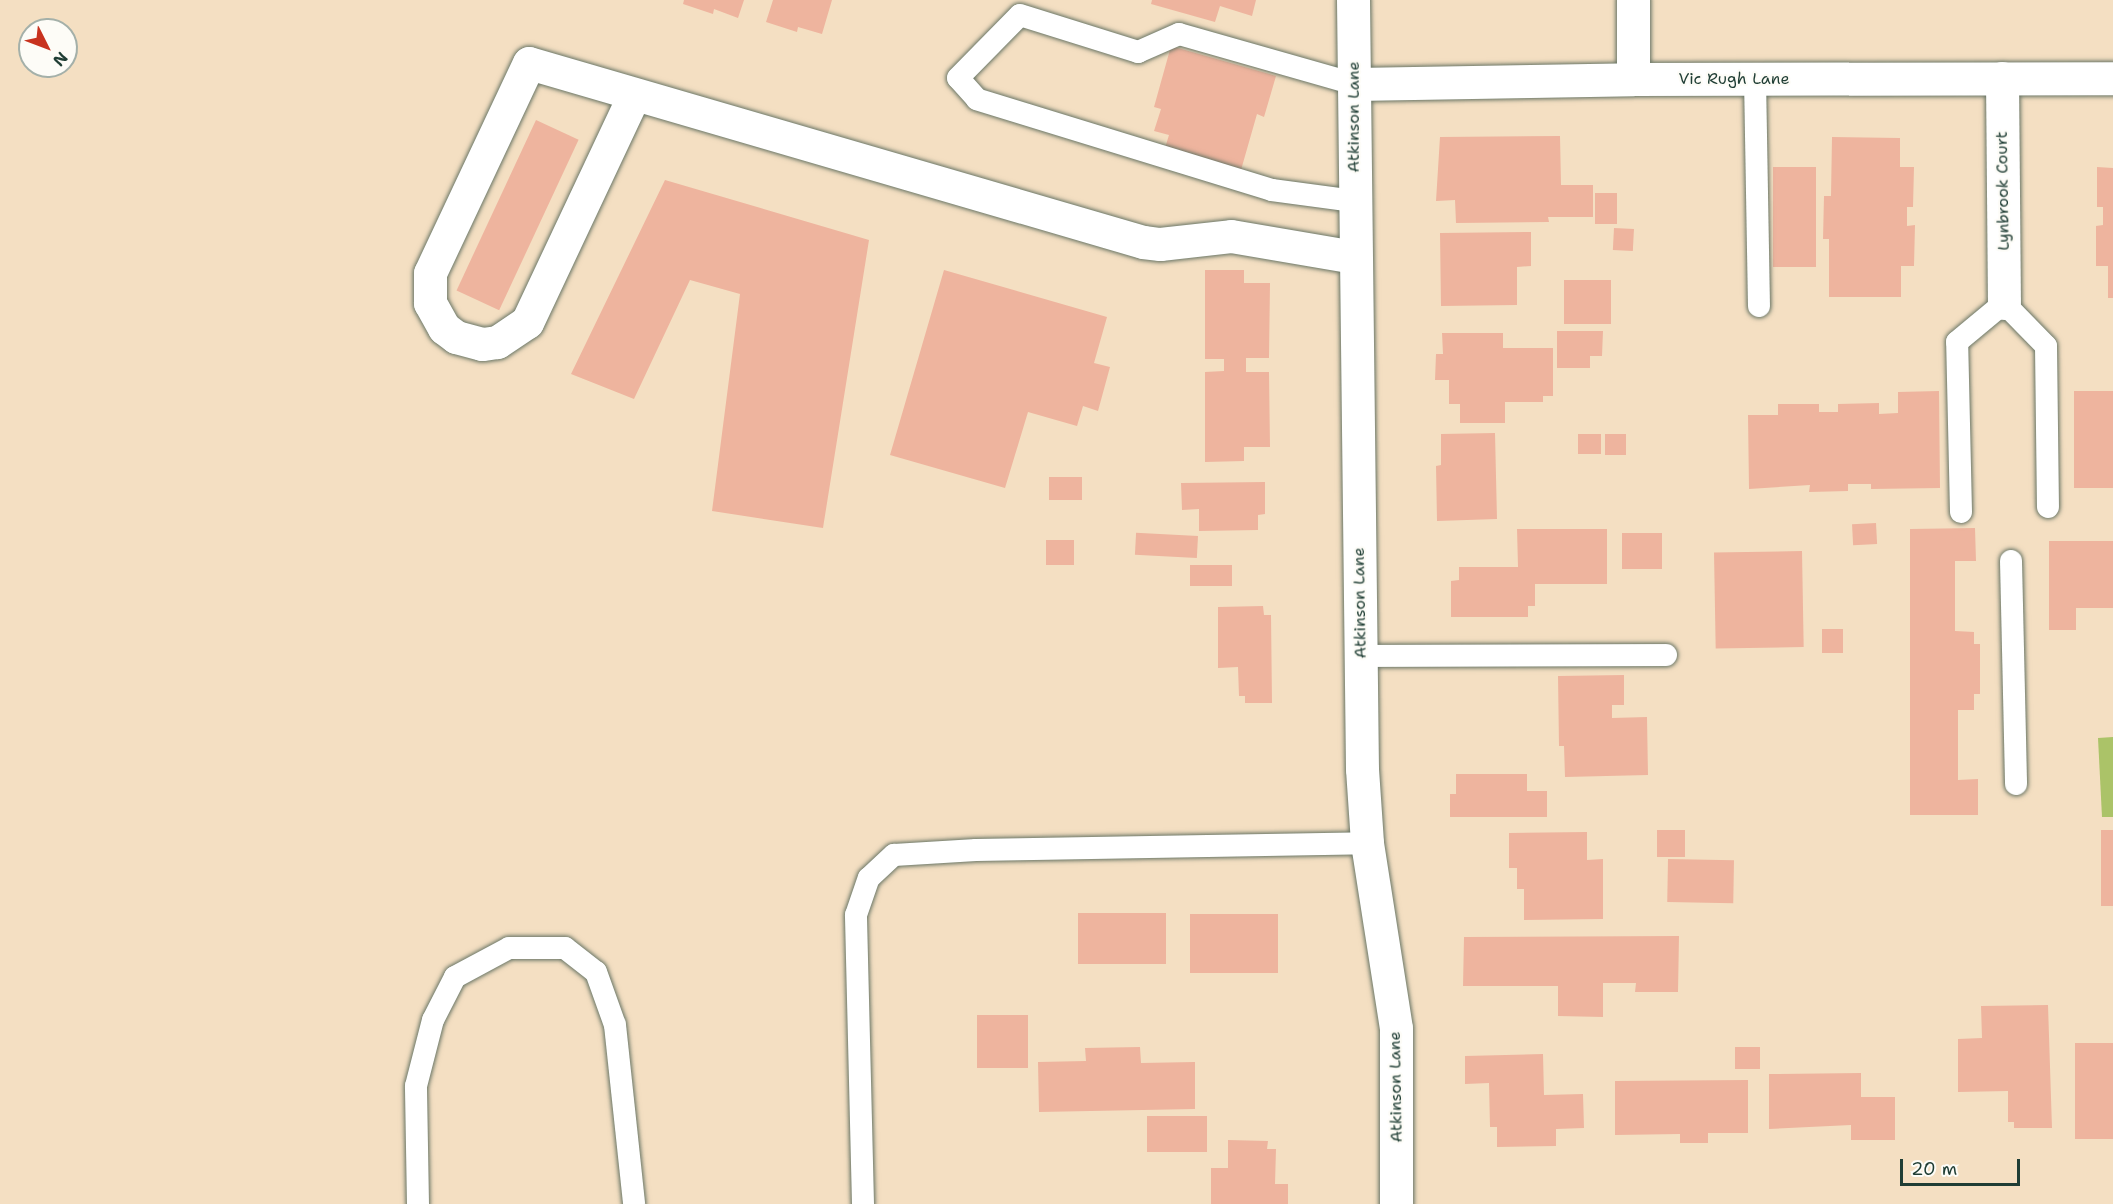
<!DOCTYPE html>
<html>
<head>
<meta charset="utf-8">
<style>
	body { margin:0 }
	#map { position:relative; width:2113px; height:1204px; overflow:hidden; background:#f4dfc2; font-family:"Shantell Sans",sans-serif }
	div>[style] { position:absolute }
	.green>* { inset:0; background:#abc368 }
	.building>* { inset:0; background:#eeb49e; transform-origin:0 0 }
	.roads { filter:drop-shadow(0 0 2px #6a7666) drop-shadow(0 0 2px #6a7666) }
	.lane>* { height:22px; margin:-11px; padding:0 11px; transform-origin:11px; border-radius:11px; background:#fff }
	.street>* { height:33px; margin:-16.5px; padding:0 16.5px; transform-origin:16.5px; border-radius:16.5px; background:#fff }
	span { translate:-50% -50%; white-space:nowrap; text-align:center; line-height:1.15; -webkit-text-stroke:4.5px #fdfcf7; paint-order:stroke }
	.street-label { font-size:16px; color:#1f3d34 }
	.north { position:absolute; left:18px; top:18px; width:60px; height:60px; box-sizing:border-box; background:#fdfcf7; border:2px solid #a4b0a9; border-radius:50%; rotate:132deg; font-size:16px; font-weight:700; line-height:24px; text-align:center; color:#1f3d34 }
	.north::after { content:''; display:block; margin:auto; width:21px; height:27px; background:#c8321e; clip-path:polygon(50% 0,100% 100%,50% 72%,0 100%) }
	.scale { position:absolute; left:1900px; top:1159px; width:120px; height:27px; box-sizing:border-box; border:3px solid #1f3d34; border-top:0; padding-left:8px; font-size:18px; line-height:21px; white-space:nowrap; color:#1f3d34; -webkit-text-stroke:4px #fdfcf7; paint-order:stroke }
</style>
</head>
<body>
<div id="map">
	<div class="green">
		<i style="clip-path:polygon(2113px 737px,2113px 817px,2102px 817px,2098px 738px)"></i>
	</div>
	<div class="building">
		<i style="clip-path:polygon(684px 0,744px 0,738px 18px,714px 9px,713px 14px,683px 4px)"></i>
		<i style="clip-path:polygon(773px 0,832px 0,822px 34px,798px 27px,797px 32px,766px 22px)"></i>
		<i style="clip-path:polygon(1152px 0,1256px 0,1252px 16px,1220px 6px,1215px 22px,1151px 4px)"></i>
		<i style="clip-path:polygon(1171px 46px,1276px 76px,1264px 117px,1257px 114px,1241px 170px,1165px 148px,1169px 135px,1154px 131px,1161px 109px,1154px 107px)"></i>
		<i style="left:536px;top:120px;width:47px;height:188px;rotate:25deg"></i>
		<i style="clip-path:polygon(1560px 136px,1561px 185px,1593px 185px,1593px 217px,1548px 217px,1549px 222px,1456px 223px,1455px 200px,1436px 201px,1440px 137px)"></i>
		<i style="clip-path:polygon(1832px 137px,1900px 138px,1900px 167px,1914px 167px,1913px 207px,1907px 207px,1907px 226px,1915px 225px,1914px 266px,1901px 266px,1901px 297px,1829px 297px,1829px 239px,1823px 239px,1824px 196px,1831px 196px)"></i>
		<i style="left:1773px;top:167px;width:43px;height:100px"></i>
		<i style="clip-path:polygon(2097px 167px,2113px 168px,2113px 298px,2108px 298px,2108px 266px,2096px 266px,2096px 226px,2103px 225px,2103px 207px,2097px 207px)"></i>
		<i style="clip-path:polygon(665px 180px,869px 240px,823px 528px,712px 511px,740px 294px,690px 280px,634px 399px,571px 374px)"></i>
		<i style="left:1617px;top:193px;width:31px;height:22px;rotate:90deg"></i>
		<i style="left:1614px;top:228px;width:20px;height:22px;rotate:3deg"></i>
		<i style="clip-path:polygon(1531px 232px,1531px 266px,1517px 267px,1517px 305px,1441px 306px,1440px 233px)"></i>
		<i style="clip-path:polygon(944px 270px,1107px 317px,1094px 363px,1110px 367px,1098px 411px,1083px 406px,1077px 426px,1028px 412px,1005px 488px,890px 455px)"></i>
		<i style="clip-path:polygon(1205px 270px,1244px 270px,1244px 283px,1270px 283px,1269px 358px,1246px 358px,1246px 372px,1269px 372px,1270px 447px,1244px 447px,1244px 461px,1205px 462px,1205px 372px,1224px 371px,1224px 359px,1205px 359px)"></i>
		<i style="left:1611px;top:280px;width:44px;height:47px;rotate:90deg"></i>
		<i style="clip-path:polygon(1557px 331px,1603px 331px,1602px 356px,1590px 356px,1590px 368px,1557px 368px)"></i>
		<i style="clip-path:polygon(1442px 333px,1503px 333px,1503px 348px,1553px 348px,1553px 396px,1543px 396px,1543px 402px,1505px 402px,1505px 423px,1460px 423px,1460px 404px,1449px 404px,1449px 380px,1435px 380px,1436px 354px,1443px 354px)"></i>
		<i style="clip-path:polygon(1939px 391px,1940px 488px,1871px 489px,1871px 484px,1848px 484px,1848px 491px,1809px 492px,1810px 485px,1749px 489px,1748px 415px,1778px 415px,1778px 404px,1819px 404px,1819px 412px,1838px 412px,1838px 404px,1879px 403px,1879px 414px,1898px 413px,1898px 392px)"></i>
		<i style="left:2074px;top:391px;width:39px;height:97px"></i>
		<i style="clip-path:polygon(1495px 433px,1497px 519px,1437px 521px,1436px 466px,1441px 465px,1441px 434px)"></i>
		<i style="left:1578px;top:434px;width:23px;height:20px"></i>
		<i style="left:1605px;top:434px;width:21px;height:21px"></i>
		<i style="left:1049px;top:477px;width:33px;height:23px"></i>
		<i style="clip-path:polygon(1265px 482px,1265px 514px,1258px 515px,1258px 530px,1199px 531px,1199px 509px,1182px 510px,1181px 483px)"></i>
		<i style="left:1876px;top:523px;width:21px;height:24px;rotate:87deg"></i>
		<i style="clip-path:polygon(1975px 528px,1976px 561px,1955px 561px,1955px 631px,1974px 632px,1974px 644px,1980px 644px,1980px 694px,1974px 694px,1974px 710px,1958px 710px,1958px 780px,1978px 779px,1978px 815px,1910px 815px,1910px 529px)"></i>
		<i style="clip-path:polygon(1517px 529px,1607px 529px,1607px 584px,1535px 584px,1535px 606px,1528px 606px,1528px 617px,1451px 617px,1451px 581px,1459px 580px,1459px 567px,1518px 567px)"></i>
		<i style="left:1622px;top:533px;width:40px;height:36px"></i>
		<i style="left:1198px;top:536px;width:22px;height:62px;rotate:93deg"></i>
		<i style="left:1046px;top:540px;width:28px;height:25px"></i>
		<i style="clip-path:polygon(2049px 541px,2113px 541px,2113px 608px,2076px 608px,2076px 630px,2049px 630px)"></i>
		<i style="left:1802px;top:551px;width:96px;height:88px;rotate:89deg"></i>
		<i style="left:1232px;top:565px;width:21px;height:42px;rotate:90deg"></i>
		<i style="clip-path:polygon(1263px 606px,1264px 615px,1271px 615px,1272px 703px,1245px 703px,1245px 696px,1239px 696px,1238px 667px,1218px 668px,1218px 607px)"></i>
		<i style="left:1822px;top:629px;width:21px;height:24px"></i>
		<i style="clip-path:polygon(1624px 675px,1624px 705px,1612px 705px,1612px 718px,1647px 717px,1648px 775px,1565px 777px,1564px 746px,1559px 746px,1558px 676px)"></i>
		<i style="clip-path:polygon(1456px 774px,1527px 774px,1527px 791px,1547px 791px,1547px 817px,1450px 817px,1450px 794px,1456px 794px)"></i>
		<i style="left:1657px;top:830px;width:28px;height:27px"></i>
		<i style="left:2101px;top:830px;width:12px;height:76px"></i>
		<i style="clip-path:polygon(1587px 832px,1587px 860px,1603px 859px,1603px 919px,1524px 920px,1524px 889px,1517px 889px,1517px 868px,1509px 868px,1509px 833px)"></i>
		<i style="left:1668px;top:859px;width:66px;height:43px;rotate:1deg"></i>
		<i style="left:1166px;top:913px;width:51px;height:88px;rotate:90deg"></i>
		<i style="left:1190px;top:914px;width:88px;height:59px"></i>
		<i style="clip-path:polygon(1679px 936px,1678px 992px,1635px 992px,1636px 983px,1603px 983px,1603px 1017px,1558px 1016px,1558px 986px,1463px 986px,1464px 937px)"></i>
		<i style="clip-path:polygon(2048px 1005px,2052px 1128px,2014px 1128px,2014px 1122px,2008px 1122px,2008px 1091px,1958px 1092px,1958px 1039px,1982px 1038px,1981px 1006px)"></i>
		<i style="left:977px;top:1015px;width:51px;height:53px"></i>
		<i style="left:2113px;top:1043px;width:96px;height:38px;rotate:90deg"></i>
		<i style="clip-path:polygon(1140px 1047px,1141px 1063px,1195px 1062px,1195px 1109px,1039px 1112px,1038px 1062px,1086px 1061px,1085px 1048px)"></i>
		<i style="left:1735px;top:1047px;width:25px;height:22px"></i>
		<i style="clip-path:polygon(1543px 1054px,1544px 1095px,1583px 1094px,1584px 1128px,1556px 1129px,1556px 1146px,1497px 1147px,1497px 1127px,1490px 1127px,1489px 1083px,1465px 1084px,1465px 1056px)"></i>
		<i style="clip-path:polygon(1861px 1073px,1861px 1097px,1895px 1097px,1895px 1140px,1851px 1140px,1851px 1125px,1769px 1129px,1769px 1074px)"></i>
		<i style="clip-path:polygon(1748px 1080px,1748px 1133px,1708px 1133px,1708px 1143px,1680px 1143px,1680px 1134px,1615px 1135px,1615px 1081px)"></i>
		<i style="left:1147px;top:1116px;width:60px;height:36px"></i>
		<i style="clip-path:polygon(1228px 1140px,1268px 1141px,1267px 1149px,1276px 1149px,1275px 1184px,1288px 1184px,1288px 1204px,1211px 1204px,1211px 1168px,1228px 1168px)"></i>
	</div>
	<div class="roads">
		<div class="lane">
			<i style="left:1755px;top:78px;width:228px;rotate:89deg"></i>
			<i style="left:1354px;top:201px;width:83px;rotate:-172.4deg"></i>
			<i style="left:1272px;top:190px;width:309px;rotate:-162.9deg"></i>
			<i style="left:977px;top:99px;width:28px;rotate:-132deg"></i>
			<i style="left:958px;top:78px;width:88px;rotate:-45.5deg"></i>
			<i style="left:1020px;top:15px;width:124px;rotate:17.4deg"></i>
			<i style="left:1138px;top:52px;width:45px;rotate:-23.7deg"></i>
			<i style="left:1179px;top:34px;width:183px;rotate:15.9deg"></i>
			<i style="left:1961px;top:512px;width:170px;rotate:-91.3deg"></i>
			<i style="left:1957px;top:342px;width:61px;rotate:-39.7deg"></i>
			<i style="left:2004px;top:303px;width:60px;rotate:45.7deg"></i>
			<i style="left:2046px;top:346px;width:161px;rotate:89.3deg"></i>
			<i style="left:2011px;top:561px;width:223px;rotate:88.7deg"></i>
			<i style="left:1361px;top:656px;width:305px;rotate:-0.2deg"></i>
			<i style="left:418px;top:1204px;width:118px;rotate:-91deg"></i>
			<i style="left:416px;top:1086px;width:68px;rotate:-75.6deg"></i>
			<i style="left:433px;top:1020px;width:48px;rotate:-62.9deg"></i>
			<i style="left:455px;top:977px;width:61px;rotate:-28.2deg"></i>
			<i style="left:509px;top:948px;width:56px"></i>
			<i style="left:565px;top:948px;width:39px;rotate:38deg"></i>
			<i style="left:596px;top:972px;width:56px;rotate:70.3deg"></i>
			<i style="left:615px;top:1025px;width:180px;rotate:83.9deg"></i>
			<i style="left:863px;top:1204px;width:289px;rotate:-91.4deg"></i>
			<i style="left:856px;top:915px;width:39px;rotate:-71deg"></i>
			<i style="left:869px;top:878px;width:34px;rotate:-43deg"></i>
			<i style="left:894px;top:855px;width:82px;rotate:-3.5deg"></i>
			<i style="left:976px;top:850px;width:391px;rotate:-1deg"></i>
		</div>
		<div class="street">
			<i style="left:1353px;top:0;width:769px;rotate:89.33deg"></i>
			<i style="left:1362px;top:769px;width:74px;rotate:86.1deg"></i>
			<i style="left:1367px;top:843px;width:187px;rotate:81.1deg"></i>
			<i style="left:1396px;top:1028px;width:176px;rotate:90deg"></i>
			<i style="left:1633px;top:0;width:79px;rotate:90deg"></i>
			<i style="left:2002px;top:78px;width:225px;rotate:89.5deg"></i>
			<i style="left:1355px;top:84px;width:278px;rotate:-1deg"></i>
			<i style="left:1633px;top:79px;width:480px;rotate:-0.1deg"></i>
			<i style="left:634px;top:95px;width:251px;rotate:115.2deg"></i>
			<i style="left:527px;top:322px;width:36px;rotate:146deg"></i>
			<i style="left:497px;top:342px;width:15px;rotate:172deg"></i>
			<i style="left:482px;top:344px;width:27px;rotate:-165deg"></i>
			<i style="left:456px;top:337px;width:15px;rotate:-143deg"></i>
			<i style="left:444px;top:328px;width:29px;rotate:-119deg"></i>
			<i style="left:430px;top:303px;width:30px;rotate:-90deg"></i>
			<i style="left:430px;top:273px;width:232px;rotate:-64.8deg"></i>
			<i style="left:529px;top:63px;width:640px;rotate:16.25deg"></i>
			<i style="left:1143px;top:242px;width:17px;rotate:7deg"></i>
			<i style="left:1160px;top:244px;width:71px;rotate:-6.4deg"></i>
			<i style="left:1231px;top:236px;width:125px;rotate:9.7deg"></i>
		</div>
	</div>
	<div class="street-label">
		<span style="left:1734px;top:79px">Vic Rugh Lane</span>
		<span style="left:1354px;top:117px;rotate:-90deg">Atkinson Lane</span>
		<span style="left:2003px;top:191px;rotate:-91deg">Lynbrook Court</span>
		<span style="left:1360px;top:603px;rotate:-91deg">Atkinson Lane</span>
		<span style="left:1396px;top:1087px;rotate:-91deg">Atkinson Lane</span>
	</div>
	<div class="north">N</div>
	<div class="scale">20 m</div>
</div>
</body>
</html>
